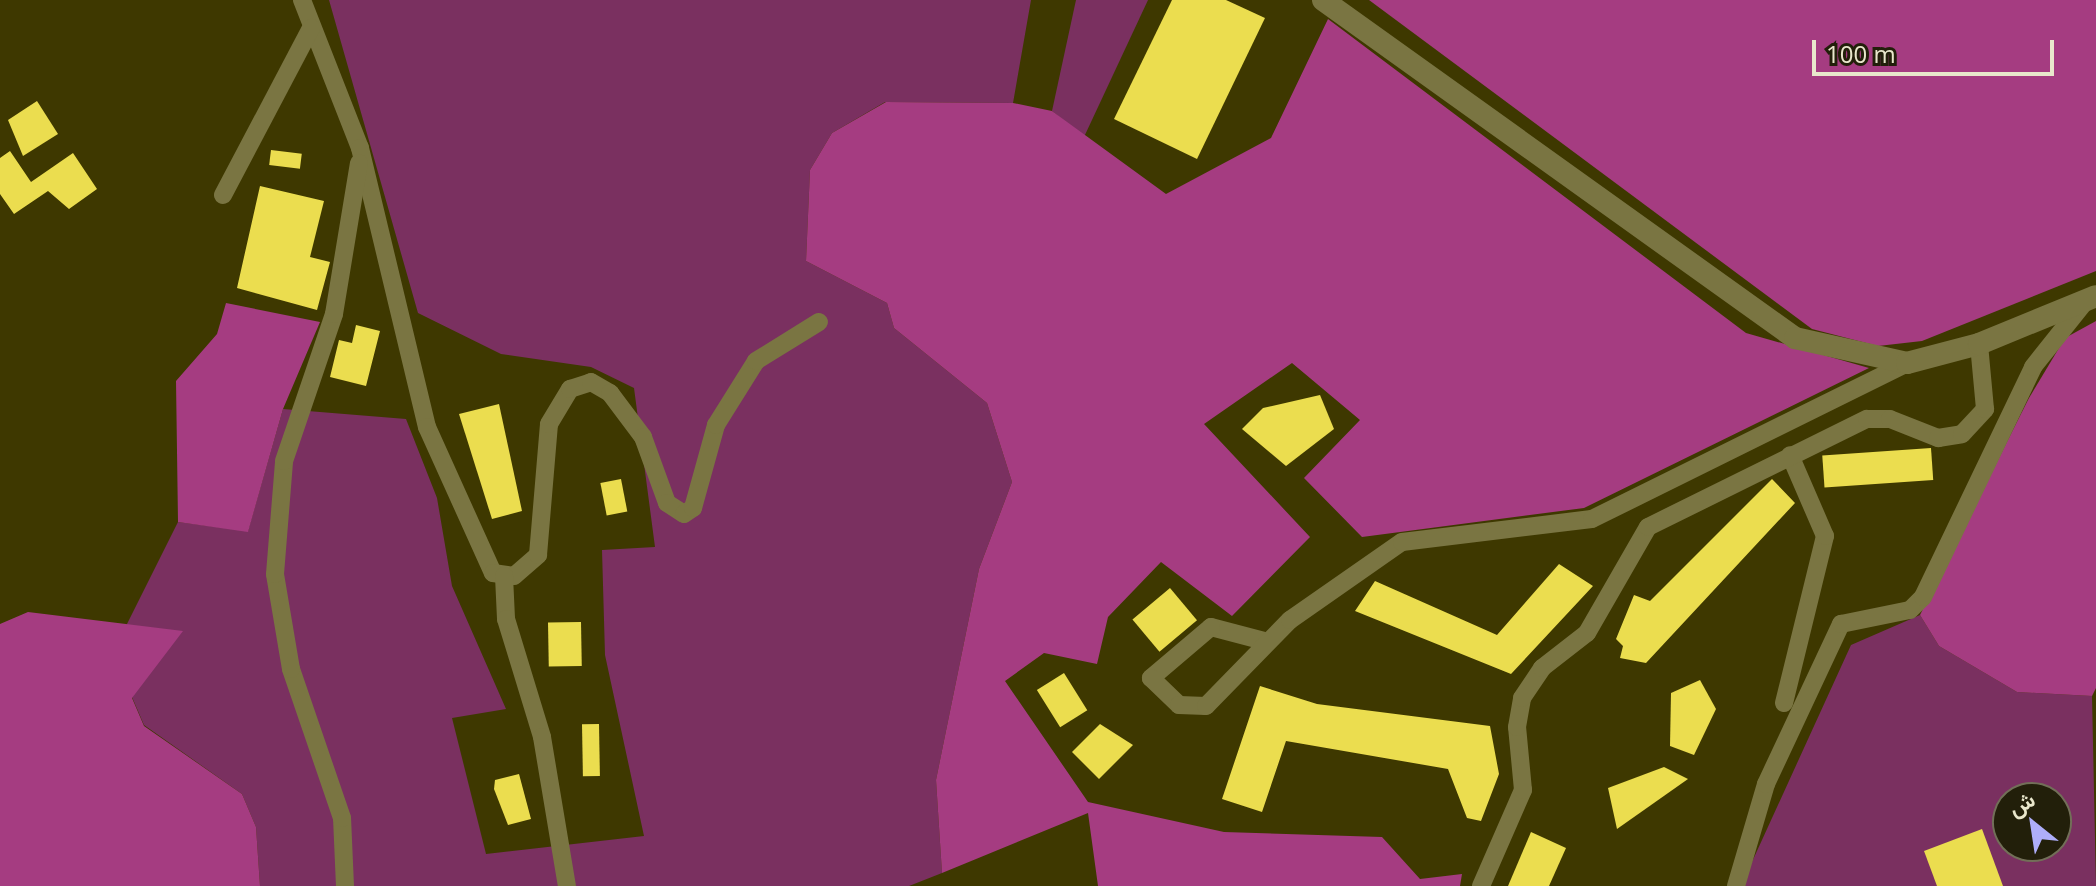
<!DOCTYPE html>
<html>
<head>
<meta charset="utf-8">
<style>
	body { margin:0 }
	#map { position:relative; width:2096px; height:886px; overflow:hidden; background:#3e3800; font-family:"Open Sans",Vazirmatn,sans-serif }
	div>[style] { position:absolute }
	.green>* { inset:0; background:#7a3060 }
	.forest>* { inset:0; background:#a53c81 }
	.building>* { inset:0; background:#ebdd4f; transform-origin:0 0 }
	.minor>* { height:18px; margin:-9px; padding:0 9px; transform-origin:9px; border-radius:9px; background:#7a7542 }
	.tertiary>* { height:22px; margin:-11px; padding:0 11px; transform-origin:11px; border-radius:11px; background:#7a7542 }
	span { translate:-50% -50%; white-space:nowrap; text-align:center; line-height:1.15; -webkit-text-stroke:8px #221f0a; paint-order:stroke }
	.north { position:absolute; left:1992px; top:782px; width:80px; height:80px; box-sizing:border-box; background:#221f0a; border:2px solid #726f58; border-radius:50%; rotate:330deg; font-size:22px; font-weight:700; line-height:32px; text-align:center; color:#e9e7cc }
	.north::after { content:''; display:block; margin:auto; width:28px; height:36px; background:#aeaefa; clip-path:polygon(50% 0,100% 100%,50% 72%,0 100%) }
	.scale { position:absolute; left:1812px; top:40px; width:242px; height:36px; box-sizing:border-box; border:4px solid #e9e7cc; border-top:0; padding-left:10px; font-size:24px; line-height:28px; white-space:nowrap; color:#e9e7cc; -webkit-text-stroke:6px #221f0a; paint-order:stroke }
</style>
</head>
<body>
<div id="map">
	<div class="green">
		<i style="clip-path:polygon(329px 0,1031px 0,1013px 103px,885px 102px,832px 133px,810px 170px,806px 261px,887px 303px,894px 328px,987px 403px,1012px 482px,979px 569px,936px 780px,942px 873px,909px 886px,260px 886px,256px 827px,242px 794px,144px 725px,132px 697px,127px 624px,178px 522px,248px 531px,283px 409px,406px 419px,437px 498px,452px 586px,506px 709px,452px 718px,486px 854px,644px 836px,605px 655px,602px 550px,655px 547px,634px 388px,591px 367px,501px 354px,418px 313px)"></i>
		<i style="clip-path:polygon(1076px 0,1148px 0,1084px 137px,1052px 111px)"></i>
		<i style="clip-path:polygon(evenodd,1920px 615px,1939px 646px,2017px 692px,2092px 696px,2096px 886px,1741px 886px,1851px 645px,1920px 615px,2008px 798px,2056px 798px,2056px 846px,2008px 846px,2008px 798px)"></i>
	</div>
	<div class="forest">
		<i style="clip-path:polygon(1369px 0,2096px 0,2096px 271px,1922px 341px,1878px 346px,1812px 329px)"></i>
		<i style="clip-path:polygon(1328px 19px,1746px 333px,1869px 368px,1584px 508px,1362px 537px,1304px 478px,1360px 420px,1292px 363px,1204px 424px,1310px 537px,1232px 616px,1161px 562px,1108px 617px,1097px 664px,1044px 653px,1005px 681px,1088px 802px,1224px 832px,1382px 837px,1420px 879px,1462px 874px,1460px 886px,1098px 886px,1088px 813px,942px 873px,936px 780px,979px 569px,1012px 482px,987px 403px,894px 328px,887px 303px,806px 261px,810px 170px,832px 133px,886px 102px,1013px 103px,1052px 111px,1166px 194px,1271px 138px)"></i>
		<i style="clip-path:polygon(226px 303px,320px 322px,283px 409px,248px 532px,178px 522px,176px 381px,217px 334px)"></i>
		<i style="clip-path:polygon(2096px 321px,2096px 688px,2092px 696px,2017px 692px,1939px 646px,1920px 615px,2029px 398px,2065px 338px)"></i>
		<i style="clip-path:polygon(28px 612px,183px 631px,132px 698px,144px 726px,242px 794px,256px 827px,260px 886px,0 886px,0 624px)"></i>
	</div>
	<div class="building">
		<i style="clip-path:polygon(1172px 0,1226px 0,1265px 18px,1197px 159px,1114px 119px)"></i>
		<i style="clip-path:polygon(37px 101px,58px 134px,23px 156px,8px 120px)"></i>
		<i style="left:271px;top:150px;width:31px;height:15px;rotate:7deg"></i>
		<i style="clip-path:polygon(10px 151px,31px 182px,73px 153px,97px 189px,69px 209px,48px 191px,14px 214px,0 194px,0 158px)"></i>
		<i style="clip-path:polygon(260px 186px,324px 201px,310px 257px,330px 262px,317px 310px,237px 288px)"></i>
		<i style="clip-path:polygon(356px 325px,380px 331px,366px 386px,330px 377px,339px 340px,352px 343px)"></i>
		<i style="clip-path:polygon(1320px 395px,1334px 429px,1286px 466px,1242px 429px,1263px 408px)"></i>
		<i style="clip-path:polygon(499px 404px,522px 511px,492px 519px,459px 414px)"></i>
		<i style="left:1931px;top:448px;width:32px;height:109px;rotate:86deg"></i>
		<i style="left:621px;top:479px;width:33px;height:21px;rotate:79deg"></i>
		<i style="clip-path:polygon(1772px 479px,1795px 503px,1646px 663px,1620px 658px,1623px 646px,1616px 639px,1634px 595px,1650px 601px)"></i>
		<i style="clip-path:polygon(1559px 564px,1593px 586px,1511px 674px,1355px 611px,1375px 581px,1497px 635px)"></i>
		<i style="left:1170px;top:588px;width:42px;height:49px;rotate:50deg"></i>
		<i style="left:581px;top:622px;width:44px;height:33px;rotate:89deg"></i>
		<i style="left:1064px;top:673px;width:44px;height:32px;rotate:58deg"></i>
		<i style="clip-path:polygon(1700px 680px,1716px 709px,1694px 755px,1670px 746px,1671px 693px)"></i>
		<i style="clip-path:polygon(1260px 686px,1317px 704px,1490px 726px,1499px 774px,1481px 821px,1467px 818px,1448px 769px,1286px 741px,1262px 812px,1222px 799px)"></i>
		<i style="left:599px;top:724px;width:52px;height:17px;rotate:89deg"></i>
		<i style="clip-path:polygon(1100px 724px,1133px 745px,1099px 779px,1072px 752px)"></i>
		<i style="clip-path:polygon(1664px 767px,1688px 779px,1617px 829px,1608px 788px)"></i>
		<i style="clip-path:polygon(519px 774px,531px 819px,508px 825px,494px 789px,495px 780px)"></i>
		<i style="clip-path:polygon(1982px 829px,2003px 886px,1937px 886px,1924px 851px)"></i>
		<i style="clip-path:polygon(1531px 832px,1566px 848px,1549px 886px,1508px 886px)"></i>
	</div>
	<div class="minor">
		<i style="left:302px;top:0;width:159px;rotate:68.6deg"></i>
		<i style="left:360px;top:148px;width:287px;rotate:76.5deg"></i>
		<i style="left:427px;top:427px;width:160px;rotate:65.7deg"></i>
		<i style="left:493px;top:573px;width:21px;rotate:8deg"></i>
		<i style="left:514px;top:576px;width:32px;rotate:-41deg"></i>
		<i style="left:538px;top:555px;width:131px;rotate:-85.2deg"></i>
		<i style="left:549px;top:424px;width:41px;rotate:-59deg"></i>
		<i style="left:570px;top:389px;width:22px;rotate:-18deg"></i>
		<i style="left:591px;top:382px;width:22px;rotate:30deg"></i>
		<i style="left:610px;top:393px;width:55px;rotate:53.1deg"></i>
		<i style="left:643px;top:437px;width:70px;rotate:70deg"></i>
		<i style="left:667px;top:503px;width:20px;rotate:33deg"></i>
		<i style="left:684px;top:514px;width:11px;rotate:-34deg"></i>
		<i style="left:693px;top:508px;width:86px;rotate:-74.5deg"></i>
		<i style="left:716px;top:425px;width:75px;rotate:-58deg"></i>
		<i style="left:756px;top:361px;width:74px;rotate:-31.8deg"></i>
		<i style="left:223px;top:195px;width:189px;rotate:-62.2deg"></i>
		<i style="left:504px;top:576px;width:43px;rotate:87.3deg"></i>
		<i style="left:506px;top:619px;width:123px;rotate:73deg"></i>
		<i style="left:542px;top:737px;width:151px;rotate:80.5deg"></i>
		<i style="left:1268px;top:642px;width:59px;rotate:-165.3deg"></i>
		<i style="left:1211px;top:627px;width:79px;rotate:139.6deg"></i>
		<i style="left:1151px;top:678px;width:39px;rotate:44deg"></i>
		<i style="left:1179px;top:705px;width:27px;rotate:2deg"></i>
		<i style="left:1206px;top:706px;width:120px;rotate:-45.7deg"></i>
		<i style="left:1290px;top:620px;width:136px;rotate:-34.9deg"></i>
		<i style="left:1402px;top:542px;width:191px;rotate:-6.9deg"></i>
		<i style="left:1592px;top:519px;width:352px;rotate:-26.3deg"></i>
		<i style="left:1784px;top:703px;width:172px;rotate:-76.2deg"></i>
		<i style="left:1825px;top:536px;width:88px;rotate:-113.4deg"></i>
		<i style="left:345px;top:886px;width:68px;rotate:-92.5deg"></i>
		<i style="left:342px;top:818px;width:157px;rotate:-108.9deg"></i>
		<i style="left:291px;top:669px;width:96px;rotate:-99.6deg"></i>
		<i style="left:275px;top:574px;width:113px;rotate:-85.4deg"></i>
		<i style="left:284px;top:461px;width:155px;rotate:-71.2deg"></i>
		<i style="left:334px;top:314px;width:153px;rotate:-80.6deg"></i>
		<i style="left:1481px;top:886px;width:105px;rotate:-66.4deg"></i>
		<i style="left:1523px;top:790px;width:63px;rotate:-95.4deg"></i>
		<i style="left:1517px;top:727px;width:29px;rotate:-80deg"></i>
		<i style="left:1522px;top:698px;width:36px;rotate:-56deg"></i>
		<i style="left:1542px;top:668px;width:57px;rotate:-37.9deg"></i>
		<i style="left:1587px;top:633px;width:122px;rotate:-60.1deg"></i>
		<i style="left:1648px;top:527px;width:244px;rotate:-26.3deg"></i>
		<i style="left:1867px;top:419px;width:23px"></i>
		<i style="left:1890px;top:419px;width:52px;rotate:21.6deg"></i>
		<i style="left:1938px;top:438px;width:24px;rotate:-9deg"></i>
		<i style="left:1962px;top:434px;width:34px;rotate:-47deg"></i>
		<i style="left:1985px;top:409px;width:65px;rotate:-95.3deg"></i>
		<i style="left:1736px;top:886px;width:106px;rotate:-73.6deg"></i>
		<i style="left:1766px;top:784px;width:177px;rotate:-64.9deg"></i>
		<i style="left:1841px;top:624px;width:70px;rotate:-11.5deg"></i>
		<i style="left:1910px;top:610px;width:18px;rotate:-45deg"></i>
		<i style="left:1923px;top:597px;width:255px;rotate:-64.4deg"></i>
		<i style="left:2033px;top:367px;width:88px;rotate:-51.4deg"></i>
	</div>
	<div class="tertiary">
		<i style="left:1323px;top:0;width:581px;rotate:35.61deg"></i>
		<i style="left:1795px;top:338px;width:115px;rotate:12.6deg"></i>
		<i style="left:1907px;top:363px;width:74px;rotate:-14.8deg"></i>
		<i style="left:1979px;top:344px;width:126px;rotate:-22.3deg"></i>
	</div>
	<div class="north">ش</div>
	<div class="scale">100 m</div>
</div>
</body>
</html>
